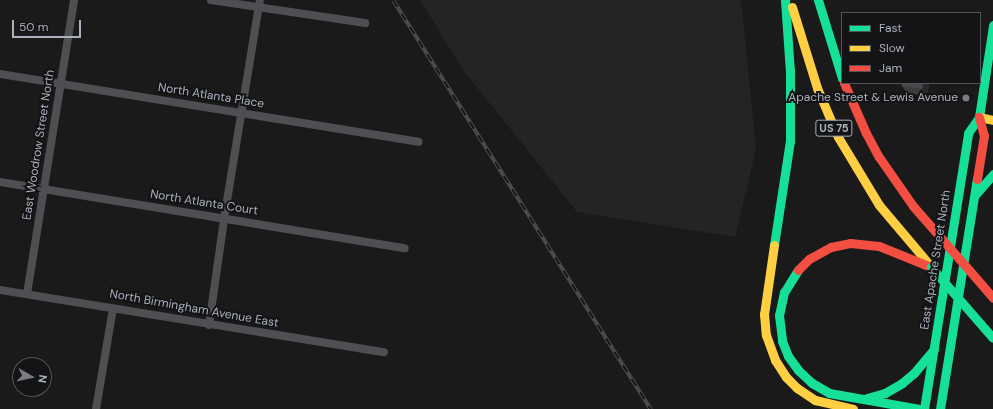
<!DOCTYPE html>
<html>
<head>
<meta charset="utf-8">
<style>
	body { margin:0 }
	#map { position:relative; width:993px; height:409px; overflow:hidden; background:#1a1a1a; font-family:"DM Sans",sans-serif }
	div>[style] { position:absolute }
	.built>* { inset:0; background:#232426 }
	.street>* { height:8px; margin:-4px; padding:0 4px; transform-origin:4px; border-radius:4px; background:#4e4f53 }
	.fast>* { height:9px; margin:-4.5px; padding:0 4.5px; transform-origin:4.5px; border-radius:4.5px; background:#16e098 }
	.slow>* { height:9px; margin:-4.5px; padding:0 4.5px; transform-origin:4.5px; border-radius:4.5px; background:#ffcf43 }
	.jam>* { height:9px; margin:-4.5px; padding:0 4.5px; transform-origin:4.5px; border-radius:4.5px; background:#f24e42 }
	.rail>* { height:4px; margin-top:-2px; transform-origin:0; background:repeating-linear-gradient(90deg,#141416 0 8px,#4e4f52 0 16px); box-sizing:border-box; border-block:1px solid #4e4f52 }
	.fast-bridge>* { height:9px; margin:-4.5px; padding:0 4.5px; transform-origin:4.5px; border-radius:4.5px; background:#16e098 }
	.jam-bridge>* { height:9px; margin:-4.5px; padding:0 4.5px; transform-origin:4.5px; border-radius:4.5px; background:#f24e42 }
	.wall>* { inset:0; background:#3a3b3c }
	.shaded-wall>* { inset:0; background:#282828 }
	.building>* { inset:0; background:#464849 }
	.dots>* { width:11px; height:11px; translate:-50% -50%; box-sizing:border-box; border:2px solid #141416; border-radius:50% }
	span { translate:-50% -50%; white-space:nowrap; text-align:center; line-height:1.15; -webkit-text-stroke:4px #141416; paint-order:stroke }
	.shield-label span { padding:1px 3px; background:#141416; border:1px solid; border-radius:3px; -webkit-text-stroke-width:0 }
	.shield-label { font-size:11px; color:#aab1bc; font-weight:700 }
	.street-label { font-size:12px; color:#aab1bc }
	.poi-label { font-size:12px; color:#aab1bc }
	.right { translate:-100% -50%; text-align:right }
	.legend { position:absolute; left:841px; top:12px; width:140px; height:72px; box-sizing:border-box; background:#141416; border:1px solid #505358; margin:0; padding:5px 7px; list-style:none; font-size:12px; color:#aab1bc }
	.legend li { display:flex; align-items:center; gap:8px; height:20px }
	.legend b { width:20px; border:1px solid #505358 }
	.north { position:absolute; left:12px; top:357px; width:40px; height:40px; box-sizing:border-box; background:#141416; border:1px solid #505358; border-radius:50%; rotate:99deg; font-size:11px; font-weight:700; line-height:16px; text-align:center; color:#aab1bc }
	.north::after { content:''; display:block; margin:auto; width:14px; height:18px; background:#787c83; clip-path:polygon(50% 0,100% 100%,50% 72%,0 100%) }
	.scale { position:absolute; left:12px; top:20px; width:69px; height:18px; box-sizing:border-box; border:2px solid #aab1bc; border-top:0; padding-left:5px; font-size:12px; line-height:14px; white-space:nowrap; color:#aab1bc; -webkit-text-stroke:3px #141416; paint-order:stroke }
</style>
</head>
<body>
<div id="map">
	<div class="built">
		<i style="clip-path:polygon(420px 0,741px 0,756px 149px,735px 237px,577px 212px,463px 70px)"></i>
	</div>
	<div class="street">
		<i style="left:211px;top:0;width:156px;rotate:8.5deg"></i>
		<i style="left:0;top:74px;width:424px;rotate:9.2deg"></i>
		<i style="left:0;top:182px;width:410px;rotate:9.3deg"></i>
		<i style="left:0;top:290px;width:389px;rotate:9.2deg"></i>
		<i style="left:27px;top:294px;width:298px;rotate:-80.9deg"></i>
		<i style="left:209px;top:325px;width:107px;rotate:-81.9deg"></i>
		<i style="left:224px;top:219px;width:222px;rotate:-80.7deg"></i>
		<i style="left:96px;top:409px;width:102px;rotate:-80.4deg"></i>
	</div>
	<div class="fast">
		<i style="left:818px;top:0;width:82px;rotate:72.9deg"></i>
		<i style="left:975px;top:195px;width:28px;rotate:-49deg"></i>
		<i style="left:774px;top:245px;width:105px;rotate:-81.3deg"></i>
		<i style="left:790px;top:141px;width:69px;rotate:-90deg"></i>
		<i style="left:790px;top:72px;width:72px;rotate:-94deg"></i>
		<i style="left:798px;top:270px;width:26px;rotate:122deg"></i>
		<i style="left:784px;top:292px;width:24px;rotate:102deg"></i>
		<i style="left:779px;top:315px;width:26px;rotate:83deg"></i>
		<i style="left:782px;top:341px;width:16px;rotate:68deg"></i>
		<i style="left:788px;top:356px;width:17px;rotate:54deg"></i>
		<i style="left:798px;top:370px;width:19px;rotate:43deg"></i>
		<i style="left:812px;top:383px;width:20px;rotate:30deg"></i>
		<i style="left:829px;top:393px;width:92px;rotate:10deg"></i>
		<i style="left:867px;top:398px;width:19px;rotate:-16deg"></i>
		<i style="left:885px;top:393px;width:20px;rotate:-30deg"></i>
		<i style="left:902px;top:383px;width:16px;rotate:-40deg"></i>
		<i style="left:914px;top:373px;width:31px;rotate:-50deg"></i>
		<i style="left:924px;top:409px;width:279px;rotate:-80.9deg"></i>
		<i style="left:968px;top:133px;width:19px;rotate:-55deg"></i>
		<i style="left:979px;top:117px;width:93px;rotate:-81.3deg"></i>
		<i style="left:940px;top:409px;width:233px;rotate:-80.9deg"></i>
	</div>
	<div class="slow">
		<i style="left:792px;top:7px;width:85px;rotate:72.8deg"></i>
		<i style="left:817px;top:88px;width:53px;rotate:66.8deg"></i>
		<i style="left:838px;top:137px;width:79px;rotate:58.9deg"></i>
		<i style="left:879px;top:205px;width:76px;rotate:49.8deg"></i>
		<i style="left:979px;top:117px;width:14px;rotate:12deg"></i>
		<i style="left:774px;top:245px;width:70px;rotate:98.2deg"></i>
		<i style="left:764px;top:314px;width:21px;rotate:85deg"></i>
		<i style="left:766px;top:335px;width:27px;rotate:70deg"></i>
		<i style="left:775px;top:360px;width:20px;rotate:57deg"></i>
		<i style="left:786px;top:377px;width:16px;rotate:45deg"></i>
		<i style="left:797px;top:388px;width:22px;rotate:34deg"></i>
		<i style="left:815px;top:400px;width:39px;rotate:13deg"></i>
	</div>
	<div class="jam">
		<i style="left:844px;top:83px;width:55px;rotate:66.3deg"></i>
		<i style="left:866px;top:133px;width:27px;rotate:62deg"></i>
		<i style="left:879px;top:157px;width:60px;rotate:55.2deg"></i>
		<i style="left:977px;top:179px;width:44px;rotate:-80.8deg"></i>
		<i style="left:984px;top:136px;width:20px;rotate:-105deg"></i>
		<i style="left:798px;top:270px;width:16px;rotate:-45deg"></i>
		<i style="left:809px;top:259px;width:25px;rotate:-29deg"></i>
		<i style="left:831px;top:247px;width:19px;rotate:-12deg"></i>
		<i style="left:850px;top:243px;width:29px;rotate:6deg"></i>
		<i style="left:879px;top:246px;width:56px;rotate:22deg"></i>
		<i style="left:969px;top:270px;width:37px;rotate:49deg"></i>
	</div>
	<div class="rail">
		<i style="left:393px;top:0;width:484px;rotate:57.8deg"></i>
	</div>
	<div class="fast-bridge">
		<i style="left:931px;top:267px;width:94px;rotate:48.9deg"></i>
	</div>
	<div class="jam-bridge">
		<i style="left:913px;top:206px;width:85px;rotate:48.8deg"></i>
	</div>
	<div class="wall">
		<i style="clip-path:polygon(902px 83px,929px 83px,927px 96px,907px 93px,902px 86px)"></i>
	</div>
	<div class="shaded-wall">
		<i style="clip-path:polygon(923px 83px,929px 83px,927px 96px,922px 89px)"></i>
	</div>
	<div class="building">
		<i style="clip-path:polygon(902px 83px,923px 83px,922px 89px,902px 86px)"></i>
	</div>
	<div class="dots">
		<i style="left:966px;top:98px;background:#787c83"></i>
	</div>
	<div class="shield-label">
		<span style="left:834px;top:128px">US 75</span>
	</div>
	<div class="street-label">
		<span style="left:211px;top:96px;rotate:9deg">North Atlanta Place</span>
		<span style="left:39px;top:145px;rotate:-81deg">East Woodrow Street North</span>
		<span style="left:204px;top:203px;rotate:9deg">North Atlanta Court</span>
		<span style="left:936px;top:260px;rotate:-81deg">East Apache Street North</span>
		<span style="left:194px;top:309px;rotate:10deg">North Birmingham Avenue East</span>
	</div>
	<div class="poi-label">
		<span class="right" style="left:958px;top:98px">Apache Street &amp; Lewis Avenue</span>
	</div>
	<ul class="legend">
	<li><b style="height:5px;background:#16e098"></b>Fast</li>
	<li><b style="height:5px;background:#ffcf43"></b>Slow</li>
	<li><b style="height:5px;background:#f24e42"></b>Jam</li>
	</ul>
	<div class="north">N</div>
	<div class="scale">50 m</div>
</div>
</body>
</html>
